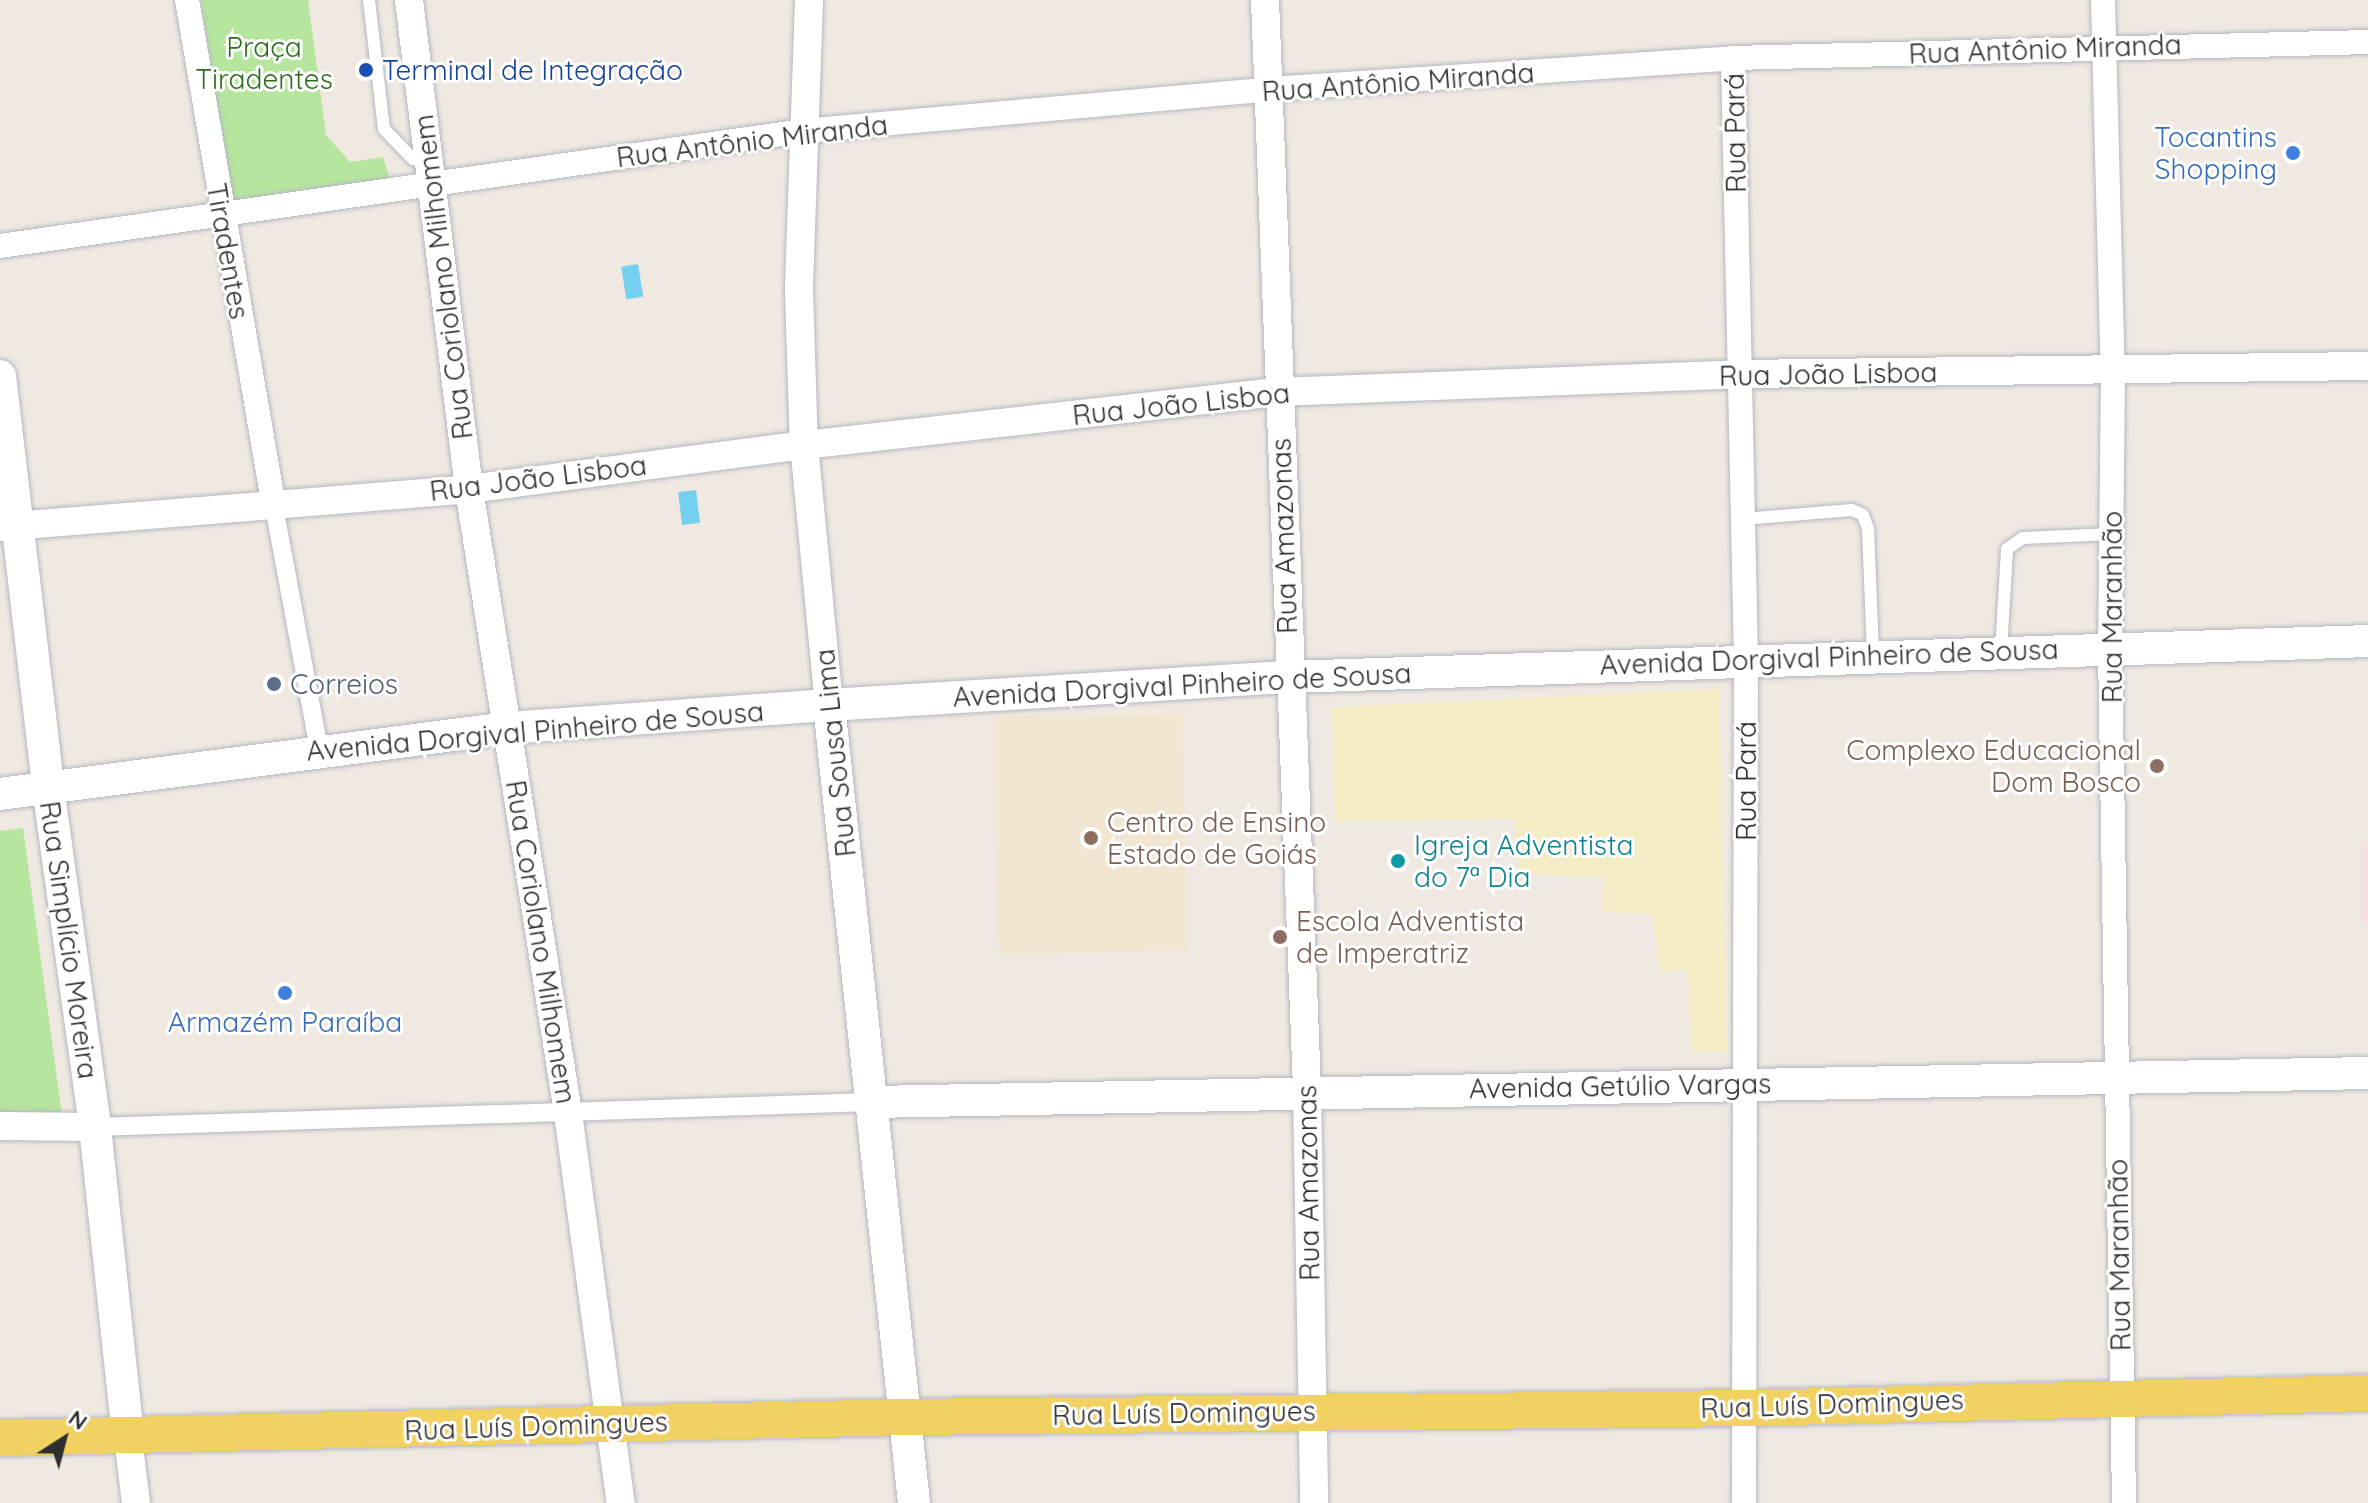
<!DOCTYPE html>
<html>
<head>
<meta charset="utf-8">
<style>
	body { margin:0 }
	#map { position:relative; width:2368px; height:1503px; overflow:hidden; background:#efe9e1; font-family:Quicksand,sans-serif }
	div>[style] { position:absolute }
	.education>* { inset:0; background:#f0e6d1; transform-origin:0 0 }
	.medical>* { inset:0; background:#f5dfe0; transform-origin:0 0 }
	.green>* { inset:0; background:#b6e59e }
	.sand>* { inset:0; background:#f3ecc5 }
	.water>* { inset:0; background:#75cff0; transform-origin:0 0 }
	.roads { filter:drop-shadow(0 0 2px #b4b7c1) drop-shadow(0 0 2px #b4b7c1) }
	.service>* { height:12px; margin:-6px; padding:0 6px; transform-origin:6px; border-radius:6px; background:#fff }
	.pedestrian>* { height:18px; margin:-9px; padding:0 9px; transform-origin:9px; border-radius:9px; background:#fff }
	.minor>* { height:24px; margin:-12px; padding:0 12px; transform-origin:12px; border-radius:12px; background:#fff }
	.tertiary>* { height:28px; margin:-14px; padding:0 14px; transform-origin:14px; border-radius:14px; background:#fff }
	.secondary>* { height:32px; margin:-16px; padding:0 16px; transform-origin:16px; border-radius:16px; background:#fff }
	.primary>* { height:36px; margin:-18px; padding:0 18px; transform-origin:18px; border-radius:18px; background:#f2d163 }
	.dots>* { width:22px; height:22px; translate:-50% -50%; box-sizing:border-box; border:4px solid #fff; border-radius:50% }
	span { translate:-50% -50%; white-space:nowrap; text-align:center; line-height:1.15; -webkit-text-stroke:6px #fff; paint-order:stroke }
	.park-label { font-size:28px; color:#2c6e1b }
	.street-label { font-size:28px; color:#2e2e2e }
	.transit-label { font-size:28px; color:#164399 }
	.left { translate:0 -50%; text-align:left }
	.shop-label { font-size:28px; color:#366cbe }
	.right { translate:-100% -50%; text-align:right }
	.service-label { font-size:28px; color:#4e5e75 }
	.education-label { font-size:28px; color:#785e54 }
	.culture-label { font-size:28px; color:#0d838f }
	.north { position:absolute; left:24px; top:1399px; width:80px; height:80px; -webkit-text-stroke:6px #fff; paint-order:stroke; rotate:36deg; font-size:22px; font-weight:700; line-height:32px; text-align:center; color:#2e2e2e }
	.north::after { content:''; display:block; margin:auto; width:28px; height:36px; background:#2e2e2e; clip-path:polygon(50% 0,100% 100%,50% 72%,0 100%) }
</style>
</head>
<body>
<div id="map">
	<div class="education">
		<i style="left:1183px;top:713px;width:238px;height:190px;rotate:89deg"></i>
	</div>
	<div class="medical">
		<i style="left:2361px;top:842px;width:7px;height:84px"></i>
	</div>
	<div class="green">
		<i style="clip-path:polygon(201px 0,308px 0,326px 135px,350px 162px,383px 157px,394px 192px,233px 207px)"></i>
		<i style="clip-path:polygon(23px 828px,63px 1123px,0 1122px,0 831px)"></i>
	</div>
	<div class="sand">
		<i style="clip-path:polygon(1719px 689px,1727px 1052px,1692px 1052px,1688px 971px,1660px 971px,1652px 914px,1601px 911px,1605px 878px,1519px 873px,1515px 818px,1335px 822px,1332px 707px)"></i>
	</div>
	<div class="water">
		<i style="left:638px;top:264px;width:33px;height:17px;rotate:81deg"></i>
		<i style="left:696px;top:490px;width:33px;height:18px;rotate:83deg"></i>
	</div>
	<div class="roads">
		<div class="service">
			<i style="left:369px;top:0;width:130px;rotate:83.4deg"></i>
			<i style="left:384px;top:129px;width:42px;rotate:46deg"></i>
			<i style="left:413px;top:159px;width:16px;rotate:14deg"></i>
			<i style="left:1743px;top:519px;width:109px;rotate:-4.7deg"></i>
			<i style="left:1852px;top:510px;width:12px;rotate:24deg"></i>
			<i style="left:1863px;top:515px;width:15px;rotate:70deg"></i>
			<i style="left:1868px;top:529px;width:126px;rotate:87.7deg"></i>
			<i style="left:2001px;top:651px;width:102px;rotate:-86.6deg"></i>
			<i style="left:2007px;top:549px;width:19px;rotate:-35deg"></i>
			<i style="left:2023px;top:538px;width:89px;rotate:-2.6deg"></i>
		</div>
		<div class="pedestrian">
			<i style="left:273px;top:501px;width:253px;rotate:79.5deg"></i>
			<i style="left:95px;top:1127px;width:777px;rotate:-1.84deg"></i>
		</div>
		<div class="minor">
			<i style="left:187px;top:0;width:508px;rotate:80.26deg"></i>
			<i style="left:2103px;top:0;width:371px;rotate:88.5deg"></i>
			<i style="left:2113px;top:371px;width:277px;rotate:90.6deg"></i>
			<i style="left:2110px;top:648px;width:855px;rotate:89.06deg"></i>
			<i style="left:1733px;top:58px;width:601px;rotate:88.76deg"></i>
			<i style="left:1746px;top:659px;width:844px;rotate:90.14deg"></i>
			<i style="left:0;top:246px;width:811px;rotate:-8.15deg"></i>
			<i style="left:803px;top:131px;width:470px;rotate:-5.1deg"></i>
			<i style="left:1271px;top:89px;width:463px;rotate:-3.8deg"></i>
			<i style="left:1733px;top:58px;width:635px;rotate:-1.44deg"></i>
		</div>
		<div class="tertiary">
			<i style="left:409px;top:0;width:493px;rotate:83deg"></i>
			<i style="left:469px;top:489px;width:632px;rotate:80.98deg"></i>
			<i style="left:568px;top:1113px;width:394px;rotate:82.3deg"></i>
			<i style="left:809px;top:0;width:290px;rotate:92deg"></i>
			<i style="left:799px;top:290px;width:155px;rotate:88.2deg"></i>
			<i style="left:804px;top:445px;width:261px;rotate:84.5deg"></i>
			<i style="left:1265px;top:0;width:1091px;rotate:87.79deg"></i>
			<i style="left:1307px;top:1090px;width:413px;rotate:89deg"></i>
			<i style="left:0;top:527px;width:471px;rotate:-4.6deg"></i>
			<i style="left:469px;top:489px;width:338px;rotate:-7.5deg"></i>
			<i style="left:804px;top:445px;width:477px;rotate:-6.4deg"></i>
			<i style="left:1278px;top:392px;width:462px;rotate:-2.2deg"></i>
			<i style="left:1740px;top:374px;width:628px;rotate:-0.73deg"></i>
			<i style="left:0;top:1126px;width:95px;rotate:0.6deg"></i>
			<i style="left:128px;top:1438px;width:65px;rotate:83deg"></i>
		</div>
		<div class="secondary">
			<i style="left:0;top:376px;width:414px;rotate:83.3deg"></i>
			<i style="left:48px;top:787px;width:343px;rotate:82.1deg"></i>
			<i style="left:95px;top:1127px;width:313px;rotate:83.9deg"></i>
			<i style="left:829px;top:705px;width:803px;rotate:83.92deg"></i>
			<i style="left:0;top:794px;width:511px;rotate:-7.42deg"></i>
			<i style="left:507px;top:728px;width:323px;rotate:-4.1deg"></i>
			<i style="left:829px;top:705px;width:462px;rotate:-3.5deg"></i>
			<i style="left:1290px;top:677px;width:1079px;rotate:-1.91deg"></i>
			<i style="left:872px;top:1102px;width:1496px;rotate:-1.11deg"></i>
		</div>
		<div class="primary">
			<i style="left:0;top:1438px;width:904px;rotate:-1.33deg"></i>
			<i style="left:904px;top:1417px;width:842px;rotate:-0.61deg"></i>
			<i style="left:1746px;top:1408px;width:622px;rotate:-1.38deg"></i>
		</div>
	</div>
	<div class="dots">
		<i style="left:366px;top:70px;background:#1a4fb4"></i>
		<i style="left:2293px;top:153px;background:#3f7fe0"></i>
		<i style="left:274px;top:684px;background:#5c6f8a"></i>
		<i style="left:2157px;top:766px;background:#8d6e63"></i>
		<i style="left:1091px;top:838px;background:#8d6e63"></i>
		<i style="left:1398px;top:861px;background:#0f9aa8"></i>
		<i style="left:1280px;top:937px;background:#8d6e63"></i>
		<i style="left:285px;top:993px;background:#3f7fe0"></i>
	</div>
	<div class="park-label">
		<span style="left:264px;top:63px">Praça<br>Tiradentes</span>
	</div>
	<div class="street-label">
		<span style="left:2045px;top:49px;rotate:-2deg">Rua Antônio Miranda</span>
		<span style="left:1398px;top:82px;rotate:-4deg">Rua Antônio Miranda</span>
		<span style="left:1735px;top:133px;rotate:-91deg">Rua Pará</span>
		<span style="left:752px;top:141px;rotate:-7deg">Rua Antônio Miranda</span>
		<span style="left:228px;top:251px;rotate:80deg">Tiradentes</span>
		<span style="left:443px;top:277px;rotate:-97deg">Rua Coriolano Milhomem</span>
		<span style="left:1828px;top:374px;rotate:-1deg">Rua João Lisboa</span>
		<span style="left:1181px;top:404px;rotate:-6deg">Rua João Lisboa</span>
		<span style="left:538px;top:478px;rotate:-7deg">Rua João Lisboa</span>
		<span style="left:1284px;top:536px;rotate:-92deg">Rua Amazonas</span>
		<span style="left:2112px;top:607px;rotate:-90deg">Rua Maranhão</span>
		<span style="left:1829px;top:657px;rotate:-2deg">Avenida Dorgival Pinheiro de Sousa</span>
		<span style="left:1182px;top:685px;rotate:-3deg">Avenida Dorgival Pinheiro de Sousa</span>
		<span style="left:535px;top:731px;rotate:-5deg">Avenida Dorgival Pinheiro de Sousa</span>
		<span style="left:835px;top:753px;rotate:-96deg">Rua Sousa Lima</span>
		<span style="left:1746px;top:781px;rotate:-90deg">Rua Pará</span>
		<span style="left:69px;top:940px;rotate:82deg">Rua Simplício Moreira</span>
		<span style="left:541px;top:942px;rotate:81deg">Rua Coriolano Milhomem</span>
		<span style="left:1620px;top:1086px;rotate:-1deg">Avenida Getúlio Vargas</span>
		<span style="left:1308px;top:1183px;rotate:-91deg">Rua Amazonas</span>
		<span style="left:2119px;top:1255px;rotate:-91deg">Rua Maranhão</span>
		<span style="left:1832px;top:1404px;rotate:-2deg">Rua Luís Domingues</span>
		<span style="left:1184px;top:1413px;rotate:-1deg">Rua Luís Domingues</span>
		<span style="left:536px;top:1426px;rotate:-2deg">Rua Luís Domingues</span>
	</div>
	<div class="transit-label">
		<span class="left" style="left:382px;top:70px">Terminal de Integração</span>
	</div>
	<div class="shop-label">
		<span class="right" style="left:2277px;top:153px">Tocantins<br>Shopping</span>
		<span style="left:285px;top:1022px">Armazém Paraíba</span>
	</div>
	<div class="service-label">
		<span class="left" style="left:290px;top:684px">Correios</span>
	</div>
	<div class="education-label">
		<span class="right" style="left:2141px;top:766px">Complexo Educacional<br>Dom Bosco</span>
		<span class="left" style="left:1107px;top:838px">Centro de Ensino<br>Estado de Goiás</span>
		<span class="left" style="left:1296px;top:937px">Escola Adventista<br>de Imperatriz</span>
	</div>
	<div class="culture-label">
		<span class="left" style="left:1414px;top:861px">Igreja Adventista<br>do 7ª Dia</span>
	</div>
	<div class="north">N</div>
</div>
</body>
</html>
